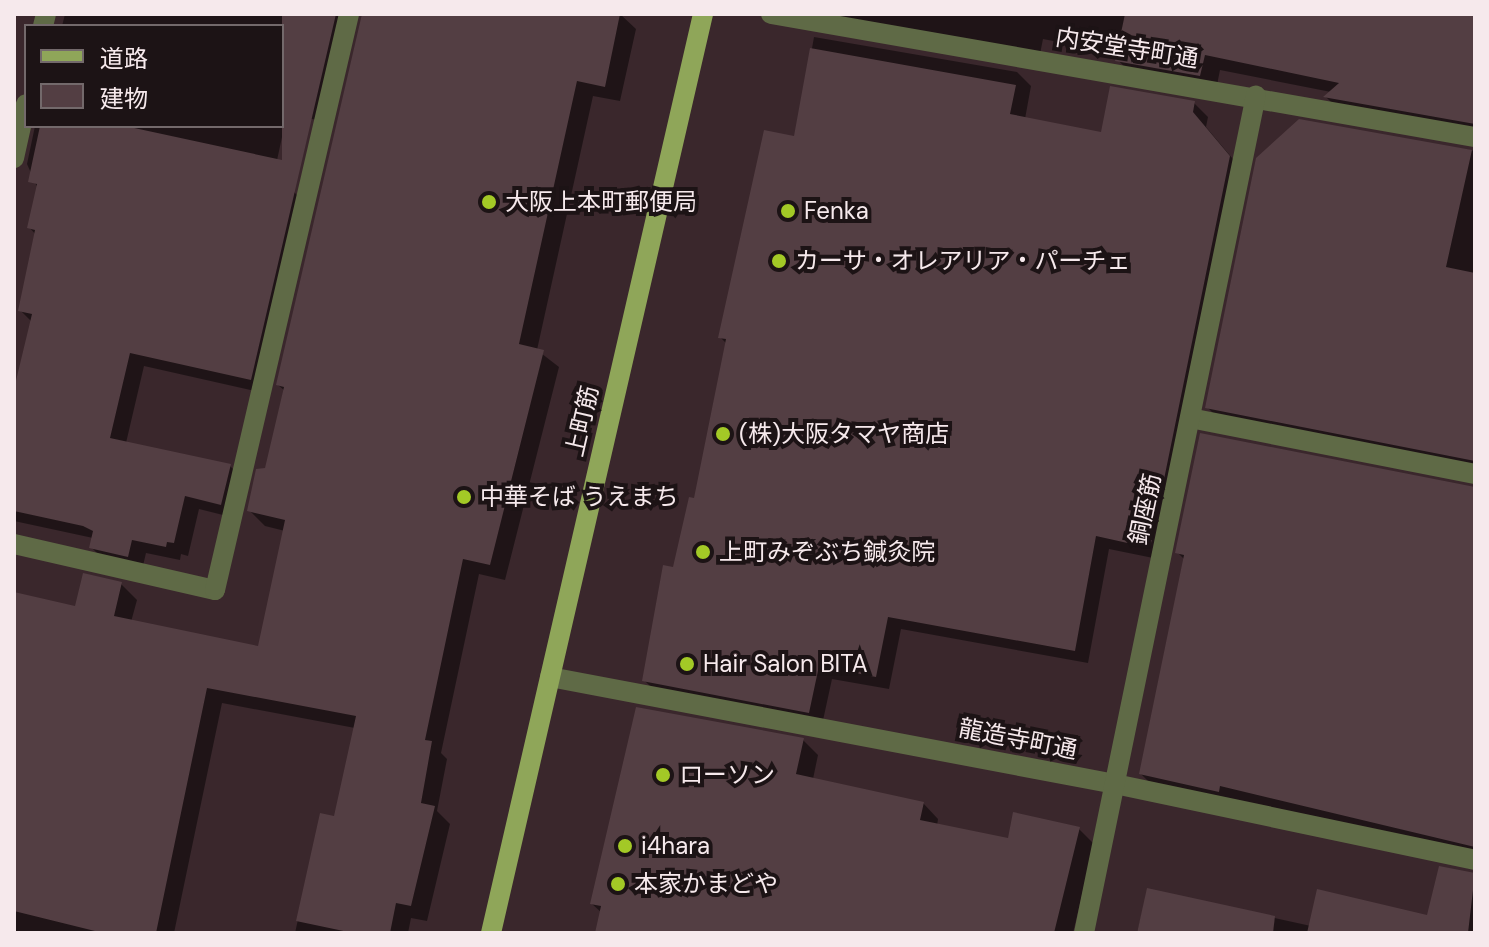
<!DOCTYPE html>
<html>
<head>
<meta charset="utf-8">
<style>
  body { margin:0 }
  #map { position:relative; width:1489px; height:947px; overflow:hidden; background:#3a272c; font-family:"DM Sans","Noto Sans JP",sans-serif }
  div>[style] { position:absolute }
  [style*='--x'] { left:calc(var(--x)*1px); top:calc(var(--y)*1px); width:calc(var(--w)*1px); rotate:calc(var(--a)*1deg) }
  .shadow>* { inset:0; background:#0007 }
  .building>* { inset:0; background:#533e43 }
  .service>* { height:20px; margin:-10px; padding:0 10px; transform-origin:10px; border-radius:10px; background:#5f6a46 }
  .minor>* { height:20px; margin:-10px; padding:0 10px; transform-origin:10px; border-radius:10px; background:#5f6a46 }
  .primary>* { height:20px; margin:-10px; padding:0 10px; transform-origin:10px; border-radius:10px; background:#8fa659 }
  .dots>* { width:22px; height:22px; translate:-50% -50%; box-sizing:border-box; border:4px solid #1c1315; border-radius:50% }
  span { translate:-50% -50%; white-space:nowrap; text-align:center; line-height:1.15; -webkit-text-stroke:8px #1c1315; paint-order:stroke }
  .street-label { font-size:24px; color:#f6e9ec }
  .poi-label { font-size:24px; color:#f6e9ec }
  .left { translate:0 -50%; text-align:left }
  .frame { position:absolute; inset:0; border:16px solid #f6e9ec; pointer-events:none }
  .legend { position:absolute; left:24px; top:24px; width:260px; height:104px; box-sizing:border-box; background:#1c1315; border:2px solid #73696b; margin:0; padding:10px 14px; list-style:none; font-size:24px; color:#f6e9ec }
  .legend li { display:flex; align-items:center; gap:16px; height:40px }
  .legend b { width:40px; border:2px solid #73696b }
</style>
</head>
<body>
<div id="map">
  <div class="shadow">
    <div style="clip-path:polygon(65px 14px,353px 14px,327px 122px,287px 114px,271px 188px,294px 192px,308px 206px,264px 393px,144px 366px,126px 443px,230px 466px,244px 480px,235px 518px,199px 509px,188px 556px,181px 554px,180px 560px,146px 553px,142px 570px,105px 561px,91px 547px,93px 538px,14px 521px,14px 399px,32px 322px,20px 310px,36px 235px,29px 227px,38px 189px,27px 164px,35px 126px,282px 126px,282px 26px,62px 26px)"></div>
    <div style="clip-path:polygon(363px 14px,620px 14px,636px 29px,620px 101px,593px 96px,537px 350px,559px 367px,505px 580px,479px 574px,441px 753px,447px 759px,437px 811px,450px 824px,427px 921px,411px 918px,408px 933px,295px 933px,321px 815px,336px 818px,355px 728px,222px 703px,174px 933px,14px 933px,14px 594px,77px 608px,121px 584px,137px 600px,131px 622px,260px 648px,285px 531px,265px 526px,249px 510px,267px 470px,285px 391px,278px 385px)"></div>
    <div style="clip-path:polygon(825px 14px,1475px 14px,1475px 136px,1341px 112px,1326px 97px,1331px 92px,1220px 70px,1216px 90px,1133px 76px,1118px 60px,1119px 54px,1043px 39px,1039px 59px)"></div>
    <div style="clip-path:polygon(814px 37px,1017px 72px,1031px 86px,1025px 119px,1102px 135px,1194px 103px,1208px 117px,1206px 127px,1243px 171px,1163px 560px,1109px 549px,1088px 663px,901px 629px,889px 689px,832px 679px,822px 725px,658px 694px,644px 680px,696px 501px,727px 344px,720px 337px,796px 138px)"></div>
    <div style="clip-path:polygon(1299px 122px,1475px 151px,1475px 472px,1223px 423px,1207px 407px)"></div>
    <div style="clip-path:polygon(1475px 488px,1475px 857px,1156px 789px,1141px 774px,1185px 560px,1177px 552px)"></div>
    <div style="clip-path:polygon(803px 740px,818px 755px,813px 779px,923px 803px,938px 819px,937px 826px,1009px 841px,1079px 829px,1094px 844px,1073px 933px,598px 933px,602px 913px,592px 904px)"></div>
    <div style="clip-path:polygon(1440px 868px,1475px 874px,1475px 933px,1137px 933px,1148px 890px,1311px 926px,1428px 917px)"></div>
  </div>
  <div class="building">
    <div style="clip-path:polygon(282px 14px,336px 14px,251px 380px,130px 353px,110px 438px,231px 464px,221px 505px,185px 496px,174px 543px,167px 542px,166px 547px,132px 540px,128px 557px,89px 548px,93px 531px,83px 526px,14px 511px,14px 389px,32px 314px,18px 311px,35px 230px,27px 228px,37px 184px,28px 182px,40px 126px,125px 126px,282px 160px)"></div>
    <div style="clip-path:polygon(362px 14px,620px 14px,605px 87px,577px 81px,519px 344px,544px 350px,490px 565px,463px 559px,425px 740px,432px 741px,421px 803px,435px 806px,411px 906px,396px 903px,390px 933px,353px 933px,296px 921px,320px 813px,334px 816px,356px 716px,207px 688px,156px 933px,103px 933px,14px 911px,14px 592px,75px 606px,83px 573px,122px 582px,114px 616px,258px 646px,285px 520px,247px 511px,256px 469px,265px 468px,284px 387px,276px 385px)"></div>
    <div style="clip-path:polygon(1125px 14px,1475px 14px,1475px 124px,1323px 97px,1339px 83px,1205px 55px,1200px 76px,1115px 61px)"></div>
    <div style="clip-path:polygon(810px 48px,1016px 85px,1010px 114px,1101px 132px,1110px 86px,1195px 101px,1193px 112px,1230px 156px,1150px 548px,1096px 536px,1075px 651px,888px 617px,876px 677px,819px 666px,809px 713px,642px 681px,663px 565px,673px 567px,689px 497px,694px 498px,726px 339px,718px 338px,764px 130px,794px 136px)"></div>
    <div style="clip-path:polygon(1299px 119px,1472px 150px,1446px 267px,1475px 273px,1475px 461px,1205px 408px,1256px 158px)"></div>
    <div style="clip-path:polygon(1200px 433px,1475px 487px,1475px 847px,1220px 786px,1219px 792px,1139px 774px,1184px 555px,1175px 553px)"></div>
    <div style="clip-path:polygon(636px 707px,804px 738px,796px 774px,924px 802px,920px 820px,1008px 838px,1013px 812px,1080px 827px,1054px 933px,595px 933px,601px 906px,590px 904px)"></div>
    <div style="clip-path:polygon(1439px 866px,1475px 873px,1468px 933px,1307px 933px,1317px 889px,1427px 915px)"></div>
    <div style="clip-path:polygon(1147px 888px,1275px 916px,1273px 933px,1137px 933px)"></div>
  </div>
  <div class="service">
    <div style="--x:1190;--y:418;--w:290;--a:11.1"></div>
  </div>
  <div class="minor">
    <div style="--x:771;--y:14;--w:715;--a:9.91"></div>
    <div style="--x:43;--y:26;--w:12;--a:-76"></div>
    <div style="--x:14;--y:158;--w:55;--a:-77.5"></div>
    <div style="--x:14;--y:544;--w:206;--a:12.9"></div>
    <div style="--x:215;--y:590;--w:591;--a:-76.9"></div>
    <div style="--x:550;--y:677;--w:575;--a:10.72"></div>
    <div style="--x:1115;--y:784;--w:368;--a:11.9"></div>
    <div style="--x:1084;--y:933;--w:855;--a:-78.4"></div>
  </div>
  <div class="primary">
    <div style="--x:491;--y:933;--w:943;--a:-77.01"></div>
  </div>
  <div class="dots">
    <div style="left:489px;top:202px;background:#a3c926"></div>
    <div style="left:788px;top:211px;background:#a3c926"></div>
    <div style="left:779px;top:261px;background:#a3c926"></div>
    <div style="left:723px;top:434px;background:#a3c926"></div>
    <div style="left:464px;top:497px;background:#a3c926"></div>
    <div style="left:703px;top:552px;background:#a3c926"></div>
    <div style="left:687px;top:664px;background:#a3c926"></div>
    <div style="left:663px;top:775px;background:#a3c926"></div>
    <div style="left:625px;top:846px;background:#a3c926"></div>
    <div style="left:618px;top:884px;background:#a3c926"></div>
  </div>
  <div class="street-label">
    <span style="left:1127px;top:48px;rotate:9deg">内安堂寺町通</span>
    <span style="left:582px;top:421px;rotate:-77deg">上町筋</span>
    <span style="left:1145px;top:509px;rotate:-78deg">銅座筋</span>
    <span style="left:1018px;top:739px;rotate:11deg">龍造寺町通</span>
  </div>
  <div class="poi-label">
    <span class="left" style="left:505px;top:202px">大阪上本町郵便局</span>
    <span class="left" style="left:804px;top:211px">Fenka</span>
    <span class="left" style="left:795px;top:261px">カーサ・オレアリア・パーチェ</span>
    <span class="left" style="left:739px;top:434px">(株)大阪タマヤ商店</span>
    <span class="left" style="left:480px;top:497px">中華そば うえまち</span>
    <span class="left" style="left:719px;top:552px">上町みぞぶち鍼灸院</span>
    <span class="left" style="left:703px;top:664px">Hair Salon BITA</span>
    <span class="left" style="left:679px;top:775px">ローソン</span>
    <span class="left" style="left:641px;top:846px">i4hara</span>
    <span class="left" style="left:634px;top:884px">本家かまどや</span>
  </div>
  <div class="frame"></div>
  <ul class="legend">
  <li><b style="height:10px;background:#8fa659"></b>道路</li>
  <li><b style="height:22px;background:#533e43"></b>建物</li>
  </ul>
</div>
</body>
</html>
